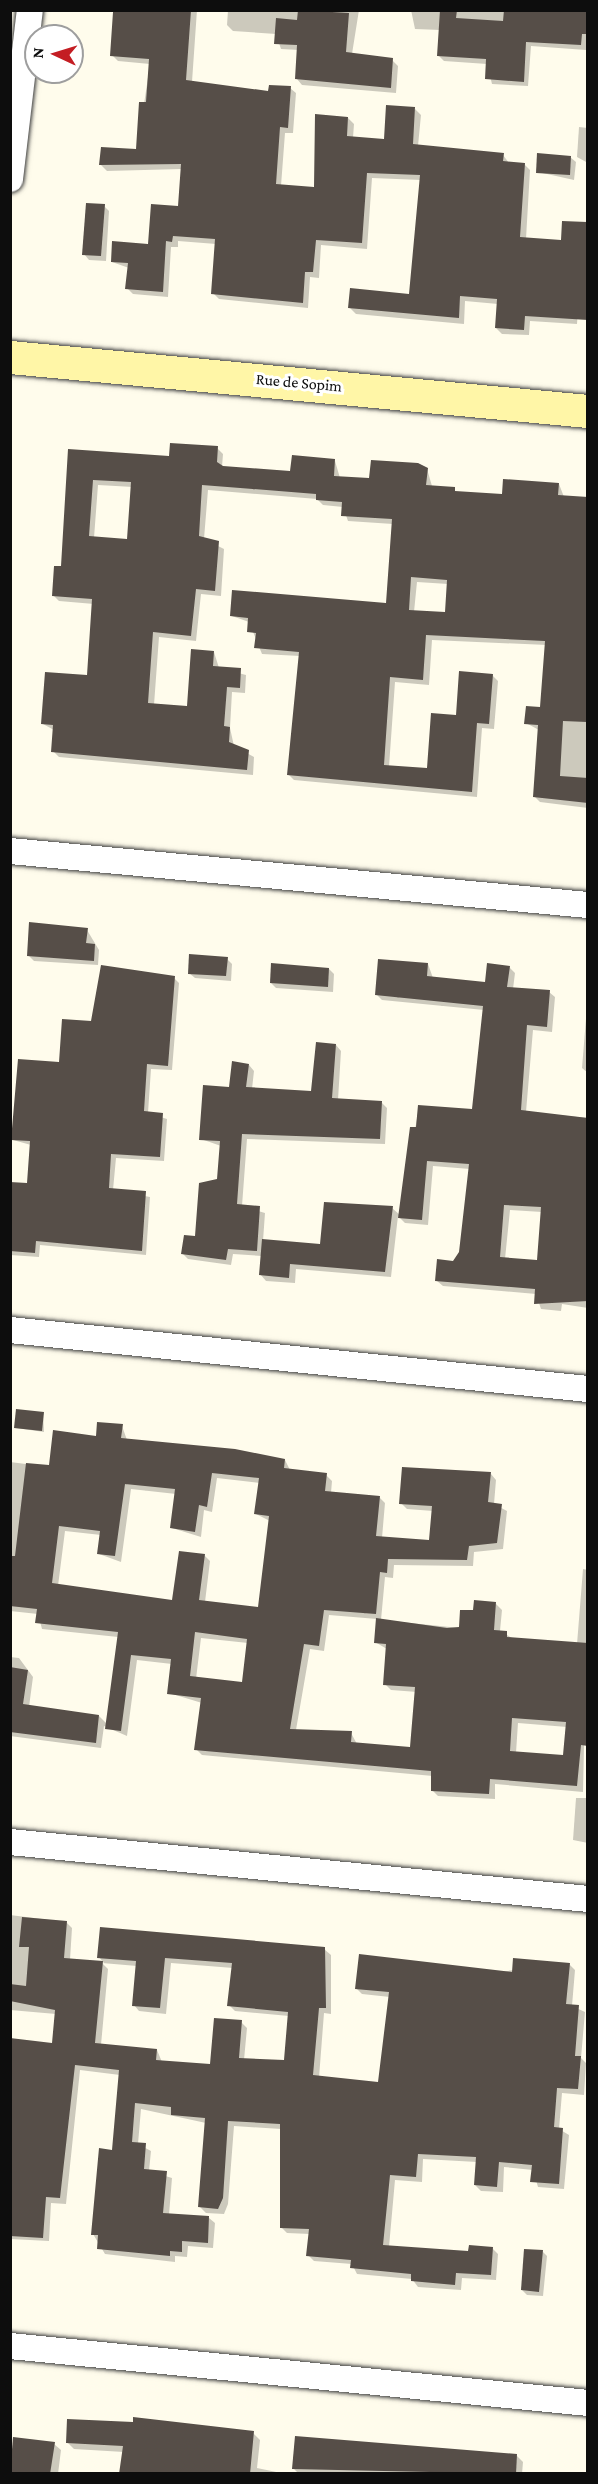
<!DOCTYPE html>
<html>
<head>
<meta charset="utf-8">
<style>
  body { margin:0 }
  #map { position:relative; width:598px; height:2484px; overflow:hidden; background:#fffcec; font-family:"Crimson Pro",serif }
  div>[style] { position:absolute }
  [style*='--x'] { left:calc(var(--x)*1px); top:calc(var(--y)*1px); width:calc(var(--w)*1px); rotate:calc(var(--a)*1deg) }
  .shadow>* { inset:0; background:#0003 }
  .building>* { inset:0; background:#564e48 }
  .roads { filter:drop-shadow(0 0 2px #404040) drop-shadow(0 0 2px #404040) }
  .street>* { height:26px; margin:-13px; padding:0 13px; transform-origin:13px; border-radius:13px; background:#fff }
  .secondary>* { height:33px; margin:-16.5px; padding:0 16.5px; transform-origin:16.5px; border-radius:16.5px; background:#fff6a7 }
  span { translate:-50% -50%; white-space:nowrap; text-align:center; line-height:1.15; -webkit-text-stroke:6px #fff; paint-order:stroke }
  .street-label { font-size:16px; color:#0d0d0d }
  .frame { position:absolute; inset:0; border:12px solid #0d0d0d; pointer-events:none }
  .north { position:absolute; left:24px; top:24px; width:60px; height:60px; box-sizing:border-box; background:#fff; border:2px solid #9e9e9e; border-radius:50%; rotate:274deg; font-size:16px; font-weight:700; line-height:24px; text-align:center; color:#0d0d0d }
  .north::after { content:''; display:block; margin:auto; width:21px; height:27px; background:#c41d23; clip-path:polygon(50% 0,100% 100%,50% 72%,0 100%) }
</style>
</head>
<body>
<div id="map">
  <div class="shadow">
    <div style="clip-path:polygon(117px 10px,197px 10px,192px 82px,270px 93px,290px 88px,296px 93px,293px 133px,285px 133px,281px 186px,315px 189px,348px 118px,354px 124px,353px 138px,385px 141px,415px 109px,421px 115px,418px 146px,503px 155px,509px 163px,524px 164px,530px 170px,526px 239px,562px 242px,588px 225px,588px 281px,580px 281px,577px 324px,530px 321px,529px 335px,502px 334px,496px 328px,498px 304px,465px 301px,464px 324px,356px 314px,350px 308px,410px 296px,421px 180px,372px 178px,367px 249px,321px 245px,319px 278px,310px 277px,308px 308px,219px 299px,213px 293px,216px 244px,178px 241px,178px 247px,171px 247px,168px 297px,133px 294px,127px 288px,129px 268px,112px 262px,149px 245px,179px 208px,182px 169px,107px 171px,101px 165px,137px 151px,150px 64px,118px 61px,112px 55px)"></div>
    <div style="clip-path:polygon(228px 10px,359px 10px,352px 54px,392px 60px,398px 66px,396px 93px,302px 85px,297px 79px,299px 50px,281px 49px,276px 34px,233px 31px,227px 25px)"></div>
    <div style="clip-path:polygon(411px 10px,588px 10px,586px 50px,531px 46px,528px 86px,492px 84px,487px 64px,444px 61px,438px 55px,440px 30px,415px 29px)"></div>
    <div style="clip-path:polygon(579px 127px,588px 128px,588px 163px,577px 157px)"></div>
    <div style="clip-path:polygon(570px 157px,576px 162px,574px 180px,538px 172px)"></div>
    <div style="clip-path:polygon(104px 206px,109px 211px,106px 261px,89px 260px,84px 254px)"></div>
    <div style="clip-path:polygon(evenodd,217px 448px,223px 454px,222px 467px,292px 472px,335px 461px,340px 478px,371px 480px,427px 469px,432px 486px,459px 493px,504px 496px,559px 484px,564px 497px,588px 499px,588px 808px,540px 802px,535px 797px,539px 730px,526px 723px,542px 709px,547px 645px,432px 640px,429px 685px,395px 682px,389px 767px,429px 770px,457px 717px,492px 675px,498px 681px,494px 729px,482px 728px,477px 797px,294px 780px,288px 774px,300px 656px,262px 654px,249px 622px,232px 616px,387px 605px,393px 524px,348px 521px,343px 507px,323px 505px,317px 499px,208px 490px,204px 539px,224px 549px,221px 596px,201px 594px,196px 641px,159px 637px,154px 705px,189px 707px,214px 652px,219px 668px,246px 675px,245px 693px,232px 692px,230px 728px,234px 746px,254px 757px,253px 775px,59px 757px,53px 751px,54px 730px,43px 724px,88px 676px,94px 604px,59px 601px,53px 595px,63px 568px,70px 451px,171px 458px,217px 448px,98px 485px,133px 487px,129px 540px,94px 538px,98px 485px,217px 448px,417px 582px,448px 584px,446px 614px,414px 612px,417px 582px)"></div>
    <div style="clip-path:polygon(87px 930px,99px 950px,98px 965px,34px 961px,29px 956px)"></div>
    <div style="clip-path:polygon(227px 959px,232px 964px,231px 981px,195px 978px,189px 973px)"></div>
    <div style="clip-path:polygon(evenodd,428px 964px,433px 978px,487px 983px,509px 967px,515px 973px,513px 989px,549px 992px,555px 997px,552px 1032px,533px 1030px,526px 1112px,588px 1118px,588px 1308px,562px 1304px,561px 1311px,541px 1309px,536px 1294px,443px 1286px,437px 1281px,460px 1253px,470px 1169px,433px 1166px,428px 1225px,405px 1223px,398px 1216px,391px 1277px,296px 1269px,295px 1283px,266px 1281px,260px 1274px,262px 1256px,233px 1254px,231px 1265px,188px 1259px,183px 1254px,196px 1238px,219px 1180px,221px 1146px,201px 1139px,230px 1088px,249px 1065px,254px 1071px,252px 1089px,313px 1093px,336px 1045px,341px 1051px,338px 1100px,382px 1103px,387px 1108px,385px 1144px,247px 1139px,242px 1206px,265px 1213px,263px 1241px,322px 1245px,392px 1208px,400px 1215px,419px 1107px,473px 1110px,484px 1010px,382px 1000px,377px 995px,428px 964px,510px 1210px,542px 1212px,538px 1262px,505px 1259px,510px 1210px)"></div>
    <div style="clip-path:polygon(329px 969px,334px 974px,333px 992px,276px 988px,271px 983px)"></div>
    <div style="clip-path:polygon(174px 978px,179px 983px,172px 1070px,151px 1069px,148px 1113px,167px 1119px,164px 1161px,116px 1158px,113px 1190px,150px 1197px,146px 1255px,40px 1245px,39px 1257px,10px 1255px,10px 1183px,28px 1185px,31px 1145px,13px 1140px,92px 1022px)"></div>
    <div style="clip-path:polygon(588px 994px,588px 1073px,582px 1068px)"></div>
    <div style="clip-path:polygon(43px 1413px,44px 1432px,16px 1428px)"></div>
    <div style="clip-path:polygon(evenodd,122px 1426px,127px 1440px,285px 1460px,290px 1470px,326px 1475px,332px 1481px,331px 1493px,379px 1497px,385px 1503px,382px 1538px,430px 1541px,433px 1511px,407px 1509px,401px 1503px,491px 1474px,496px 1480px,494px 1504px,507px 1511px,503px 1549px,474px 1552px,473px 1566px,394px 1565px,393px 1578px,385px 1577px,381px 1620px,460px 1628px,474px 1612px,496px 1604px,502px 1610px,500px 1631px,512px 1638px,577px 1644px,583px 1569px,588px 1570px,583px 1792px,495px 1784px,495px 1799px,438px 1796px,432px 1790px,433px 1776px,202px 1755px,196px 1749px,202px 1703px,169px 1693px,172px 1664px,137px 1660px,127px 1736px,104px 1726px,101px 1748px,10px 1736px,10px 1657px,19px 1658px,33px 1677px,29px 1707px,99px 1716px,107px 1724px,118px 1637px,42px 1629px,38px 1614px,10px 1611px,10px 1462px,50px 1467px,122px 1426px,217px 1478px,260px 1483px,256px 1514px,270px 1521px,259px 1609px,205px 1602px,210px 1561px,204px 1555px,173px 1602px,58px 1586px,65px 1531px,101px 1535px,99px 1554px,121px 1562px,131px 1489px,176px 1494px,172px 1528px,201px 1537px,204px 1510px,212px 1512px,217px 1478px,122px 1426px,329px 1615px,377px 1619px,375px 1642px,387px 1649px,385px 1684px,391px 1690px,417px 1692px,412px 1748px,357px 1744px,351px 1733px,296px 1730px,310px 1649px,324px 1651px,329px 1615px,122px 1426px,201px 1638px,248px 1643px,243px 1684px,196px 1679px,201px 1638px,122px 1426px,518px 1723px,567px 1727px,564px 1757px,516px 1753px,518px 1723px)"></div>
    <div style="clip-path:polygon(576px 1798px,588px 1798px,588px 1843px,573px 1840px)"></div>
    <div style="clip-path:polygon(evenodd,10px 1915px,66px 1922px,72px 1928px,70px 1960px,104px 1963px,99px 1957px,324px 1949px,331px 1955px,331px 2014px,324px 2013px,319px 2078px,379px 2084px,390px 1997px,362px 1994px,356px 1988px,569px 1964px,575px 1970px,572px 2006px,585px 2012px,581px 2058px,586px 2063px,584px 2095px,562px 2093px,559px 2129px,569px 2135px,564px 2189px,538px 2187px,533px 2170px,504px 2167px,503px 2192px,481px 2191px,475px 2185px,477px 2162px,423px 2159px,422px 2182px,395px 2180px,389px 2247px,470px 2253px,492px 2248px,498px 2254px,496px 2280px,462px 2278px,461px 2290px,418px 2287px,412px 2279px,357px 2274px,352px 2264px,314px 2261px,308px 2255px,310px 2234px,287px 2233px,281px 2227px,281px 2129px,234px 2126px,228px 2204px,224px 2214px,206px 2213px,200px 2207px,206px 2123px,141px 2109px,138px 2144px,151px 2151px,149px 2171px,172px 2178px,169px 2215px,209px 2218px,215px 2223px,213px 2248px,188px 2246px,187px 2257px,175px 2256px,175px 2262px,105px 2254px,93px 2234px,113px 2151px,120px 2075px,80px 2070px,66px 2204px,51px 2203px,49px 2241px,10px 2239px,10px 2039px,53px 2044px,56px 2014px,10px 2010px,10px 1915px,102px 1963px,137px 1966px,134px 2005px,139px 2011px,166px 2014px,171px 1963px,233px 1968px,229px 2005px,235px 2011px,289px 2016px,285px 2062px,244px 2060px,247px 2028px,241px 2022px,211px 2066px,162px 2062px,157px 2050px,101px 2045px,108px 1969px,102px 1963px)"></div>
    <div style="clip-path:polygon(542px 2251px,547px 2256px,543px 2296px,527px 2295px,522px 2290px)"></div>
    <div style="clip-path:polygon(253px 2433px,260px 2440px,257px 2468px,286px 2474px,121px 2474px,124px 2452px,74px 2449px,67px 2442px)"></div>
    <div style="clip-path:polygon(54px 2444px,61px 2450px,58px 2474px,10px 2474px,10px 2450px)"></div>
    <div style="clip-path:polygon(517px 2456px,523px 2462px,522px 2474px,299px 2474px,293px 2468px)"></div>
  </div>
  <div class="building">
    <div style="clip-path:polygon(191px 10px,186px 80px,268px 91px,269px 85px,291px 86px,288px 128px,280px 127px,276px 184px,314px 187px,315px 114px,348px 117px,347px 136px,384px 139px,386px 105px,415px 107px,413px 144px,504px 153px,503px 161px,525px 163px,520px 237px,561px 240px,562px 221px,587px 222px,588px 320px,525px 316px,524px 330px,495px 328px,497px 299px,460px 296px,459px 318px,348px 308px,350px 288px,409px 294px,420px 175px,367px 173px,362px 243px,316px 240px,313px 272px,305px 272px,303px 303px,211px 294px,215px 239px,173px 236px,172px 242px,166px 241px,163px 292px,125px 289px,128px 263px,111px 262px,112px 241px,148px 244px,151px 204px,178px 206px,181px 164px,99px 165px,101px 147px,136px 149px,139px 102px,146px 102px,149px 59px,110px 56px,113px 12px)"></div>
    <div style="clip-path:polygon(298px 10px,349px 13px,346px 52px,393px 58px,391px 88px,295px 79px,297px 45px,274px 44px,276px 18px,297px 20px)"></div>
    <div style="clip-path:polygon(440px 10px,457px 10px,456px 18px,503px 21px,504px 10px,588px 10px,588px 34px,582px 34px,581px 45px,526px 42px,524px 82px,485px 79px,486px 59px,437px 56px)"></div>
    <div style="clip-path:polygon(537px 153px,571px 156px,570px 175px,536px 173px)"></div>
    <div style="clip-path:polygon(86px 203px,105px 204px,101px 256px,82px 255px)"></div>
    <div style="clip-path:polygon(evenodd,170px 443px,218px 446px,217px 462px,223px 466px,290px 471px,292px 455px,335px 459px,334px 476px,369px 478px,371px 460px,418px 463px,428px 468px,426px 485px,455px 487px,455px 491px,502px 494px,503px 479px,559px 483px,558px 495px,588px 497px,587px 722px,563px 721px,560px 776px,588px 778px,588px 803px,533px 797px,538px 725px,524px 724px,526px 706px,540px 707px,545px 641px,426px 635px,423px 680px,390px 677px,384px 765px,427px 768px,431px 713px,456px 715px,459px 671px,493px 674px,489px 724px,477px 723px,472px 792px,287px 775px,299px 652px,254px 648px,256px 633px,247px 632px,248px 618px,230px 616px,232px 590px,386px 603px,392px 519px,341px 516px,342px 502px,316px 500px,316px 494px,202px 485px,199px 536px,219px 541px,215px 591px,196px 589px,191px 636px,153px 632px,148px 703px,187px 706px,191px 649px,214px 651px,213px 666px,241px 668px,240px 688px,227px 687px,224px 726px,230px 727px,229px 742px,249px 750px,247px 770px,51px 752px,53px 725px,41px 724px,45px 672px,87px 675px,92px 599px,52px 596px,54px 566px,61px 566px,68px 449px,169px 456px,170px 443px,93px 480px,131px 482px,127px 539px,89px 536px,93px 480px,170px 443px,411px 577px,447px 580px,445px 612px,409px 610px,411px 577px)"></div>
    <div style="clip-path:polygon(29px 922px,88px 928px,86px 943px,95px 944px,94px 961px,27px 956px)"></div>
    <div style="clip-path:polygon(189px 954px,228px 957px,226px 976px,188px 974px)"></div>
    <div style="clip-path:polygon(evenodd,378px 959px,428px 963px,427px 976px,485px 982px,487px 963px,510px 966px,507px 987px,550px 990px,547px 1027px,527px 1025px,521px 1110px,588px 1118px,588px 1301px,534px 1304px,535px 1289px,435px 1281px,437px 1259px,453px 1261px,459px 1252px,469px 1164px,427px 1161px,422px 1220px,398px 1218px,410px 1127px,416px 1127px,418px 1105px,472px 1109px,483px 1006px,375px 995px,378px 959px,504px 1205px,541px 1207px,537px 1260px,500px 1257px,504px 1205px)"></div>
    <div style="clip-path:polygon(271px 963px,329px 968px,328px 987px,270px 983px)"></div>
    <div style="clip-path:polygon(101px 965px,175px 976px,168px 1066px,147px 1064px,144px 1111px,163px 1113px,160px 1157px,111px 1154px,109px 1188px,146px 1191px,142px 1251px,36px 1241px,35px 1253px,10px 1251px,10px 1182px,27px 1183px,30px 1141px,11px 1140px,18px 1059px,59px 1062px,62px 1019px,91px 1021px)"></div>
    <div style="clip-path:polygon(316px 1042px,336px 1044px,332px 1098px,382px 1101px,380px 1139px,242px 1134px,237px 1204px,260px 1206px,257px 1251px,228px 1249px,226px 1260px,181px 1254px,184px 1235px,195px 1236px,199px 1183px,217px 1179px,220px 1141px,199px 1140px,203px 1085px,229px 1087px,232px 1061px,249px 1064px,246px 1087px,311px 1091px)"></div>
    <div style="clip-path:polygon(324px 1202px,393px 1206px,385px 1272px,290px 1264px,289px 1278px,259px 1275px,262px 1239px,320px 1244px)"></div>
    <div style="clip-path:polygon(16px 1409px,44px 1412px,42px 1431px,14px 1428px)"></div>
    <div style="clip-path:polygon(evenodd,97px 1422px,123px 1424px,121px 1438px,235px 1449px,285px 1459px,284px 1468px,327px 1473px,325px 1491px,380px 1496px,376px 1536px,429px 1540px,432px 1506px,399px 1504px,402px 1467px,491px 1472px,488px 1502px,502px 1504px,497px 1543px,469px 1546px,467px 1560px,388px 1559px,387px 1573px,380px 1572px,376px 1614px,324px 1610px,319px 1646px,304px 1644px,290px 1729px,352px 1731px,351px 1742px,410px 1747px,415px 1687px,383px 1685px,386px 1644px,374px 1643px,376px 1618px,447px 1628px,459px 1627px,460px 1610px,473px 1610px,474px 1600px,496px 1602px,494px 1630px,507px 1631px,507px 1637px,588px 1643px,588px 1746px,581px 1745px,577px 1786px,490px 1779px,489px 1794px,431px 1791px,431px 1771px,194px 1750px,201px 1698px,167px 1694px,171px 1659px,131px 1655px,121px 1731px,105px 1729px,118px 1632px,35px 1623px,37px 1609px,10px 1606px,10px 1556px,15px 1556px,26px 1463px,49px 1465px,53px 1430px,96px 1436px,97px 1422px,212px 1473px,259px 1478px,254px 1514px,269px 1516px,258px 1607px,199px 1600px,205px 1554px,179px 1551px,172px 1600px,52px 1583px,59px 1526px,100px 1531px,97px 1554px,115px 1556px,125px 1484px,175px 1489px,170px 1528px,195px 1532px,199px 1505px,207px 1507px,212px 1473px,97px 1422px,195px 1632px,247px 1639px,242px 1682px,190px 1676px,195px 1632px,97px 1422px,512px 1718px,566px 1722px,563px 1755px,510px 1751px,512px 1718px)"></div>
    <div style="clip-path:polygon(10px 1667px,28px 1670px,23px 1704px,99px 1715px,96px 1743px,10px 1732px)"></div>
    <div style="clip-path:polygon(22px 1917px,67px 1921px,64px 1958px,103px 1961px,95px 2043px,157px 2049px,156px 2060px,210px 2064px,214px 2018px,242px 2020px,239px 2058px,284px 2060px,288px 2012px,227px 2006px,232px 1963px,165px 1958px,160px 2008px,132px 2006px,136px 1961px,97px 1958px,100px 1927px,325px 1947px,326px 2008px,319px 2008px,313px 2075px,378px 2082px,389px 1992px,355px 1989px,359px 1954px,512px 1972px,513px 1958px,570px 1963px,566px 2004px,579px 2005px,575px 2056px,581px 2056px,578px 2089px,557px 2088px,554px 2127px,563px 2128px,559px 2184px,530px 2182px,532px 2165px,499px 2162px,497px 2187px,474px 2185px,476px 2157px,418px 2154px,416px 2177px,390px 2175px,383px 2245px,468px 2251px,469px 2245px,493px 2247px,491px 2275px,456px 2273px,455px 2285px,411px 2281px,411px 2274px,350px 2268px,351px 2260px,306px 2256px,309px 2229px,280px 2228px,280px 2124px,228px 2121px,223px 2198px,218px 2209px,198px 2207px,205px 2118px,171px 2115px,171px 2107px,135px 2103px,132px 2142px,146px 2143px,144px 2169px,167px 2171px,163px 2213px,209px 2216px,208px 2243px,182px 2241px,182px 2252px,170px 2251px,170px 2256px,97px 2249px,98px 2235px,91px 2235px,99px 2148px,112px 2150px,119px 2070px,75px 2065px,60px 2198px,46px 2197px,43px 2238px,10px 2236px,10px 2038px,52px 2043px,55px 2010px,10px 2001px,10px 1984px,26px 1986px,29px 1947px,19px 1947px)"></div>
    <div style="clip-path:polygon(524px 2249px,543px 2250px,539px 2292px,521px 2290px)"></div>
    <div style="clip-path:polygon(133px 2417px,254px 2431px,250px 2474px,119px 2474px,123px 2446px,66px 2443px,67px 2419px,133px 2422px)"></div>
    <div style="clip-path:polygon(295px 2436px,517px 2454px,516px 2474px,292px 2469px)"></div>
    <div style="clip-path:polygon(13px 2437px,55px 2442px,50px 2474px,10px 2474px)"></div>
  </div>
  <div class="roads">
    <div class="street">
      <div style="--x:10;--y:179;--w:170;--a:-83.3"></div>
      <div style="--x:10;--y:851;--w:581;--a:5.34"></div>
      <div style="--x:10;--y:1330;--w:581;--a:5.83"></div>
      <div style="--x:10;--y:1842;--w:581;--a:5.63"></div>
      <div style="--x:10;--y:2346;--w:581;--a:5.63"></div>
    </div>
    <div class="secondary">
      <div style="--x:10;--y:357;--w:581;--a:5.34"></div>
    </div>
  </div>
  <div class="street-label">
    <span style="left:299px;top:383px;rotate:5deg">Rue de Sopim</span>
  </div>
  <div class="frame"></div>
  <div class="north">N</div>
</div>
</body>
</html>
